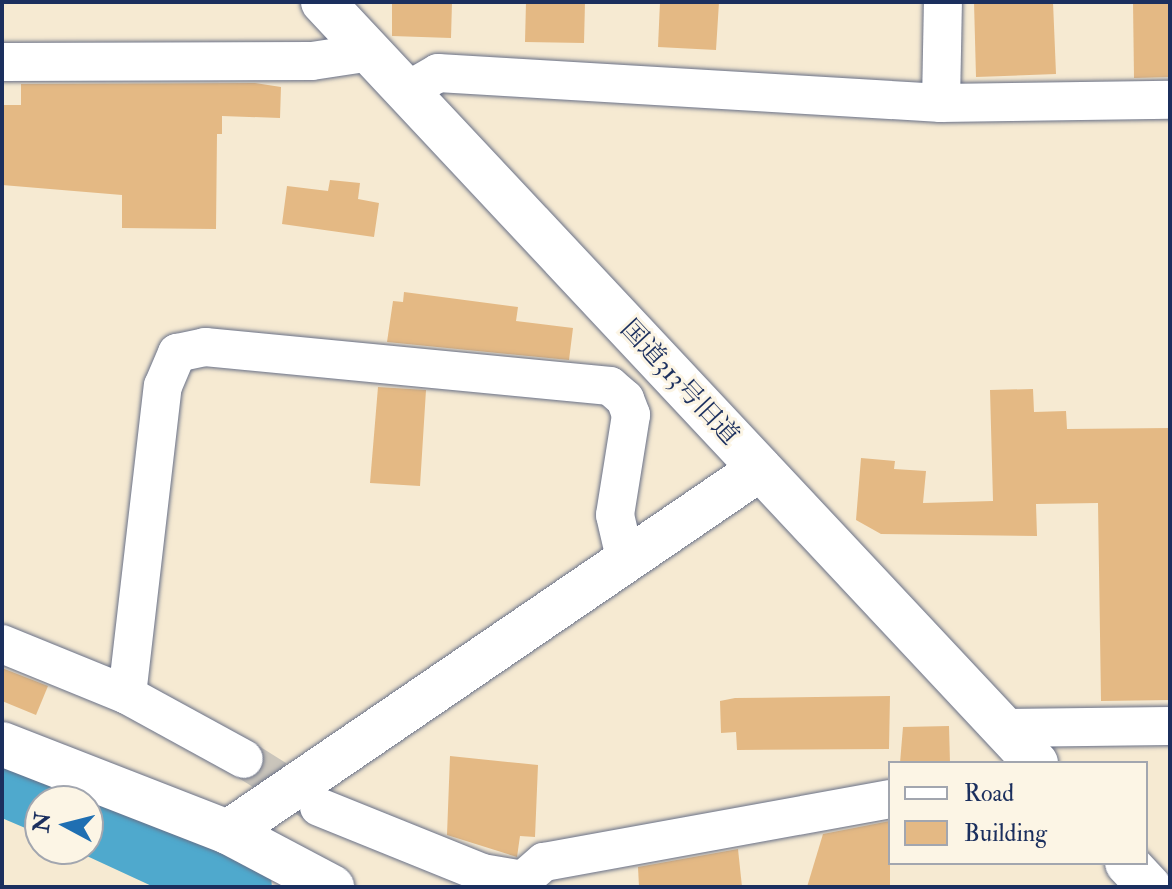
<!DOCTYPE html>
<html>
<head>
<meta charset="utf-8">
<style>
  body { margin:0 }
  #map { position:relative; width:1172px; height:889px; overflow:hidden; background:#f6ead2; font-family:"IM FELL Double Pica","Noto Serif JP",serif }
  div>[style] { position:absolute }
  [style*='--x'] { left:calc(var(--x)*1px); top:calc(var(--y)*1px); width:calc(var(--w)*1px); rotate:calc(var(--a)*1deg) }
  .river>* { height:70px; margin:-35px; padding:0 35px; transform-origin:35px; border-radius:35px; background:#4fa9cd }
  .building>* { inset:0; background:#e4b984 }
  .minor-tunnel>* { height:38px; margin-top:-19px; transform-origin:0; background:repeating-linear-gradient(90deg,#cac5bb 0 38px,transparent 0 57px) }
  .roads { filter:drop-shadow(0 0 2px #687087) drop-shadow(0 0 2px #687087) }
  .minor>* { height:38px; margin:-19px; padding:0 19px; transform-origin:19px; border-radius:19px; background:#fff }
  .tertiary>* { height:44px; margin:-22px; padding:0 22px; transform-origin:22px; border-radius:22px; background:#fff }
  span { translate:-50% -50%; white-space:nowrap; text-align:center; line-height:1.15; -webkit-text-stroke:6px #fcf5e5; paint-order:stroke }
  .street-label { font-size:26px; color:#1b2f5e }
  .frame { position:absolute; inset:0; border:4px solid #1b2f5e; pointer-events:none }
  .legend { position:absolute; left:888px; top:761px; width:260px; height:104px; box-sizing:border-box; background:#fcf5e5; border:2px solid #a2a6af; margin:0; padding:10px 14px; list-style:none; font-size:24px; color:#1b2f5e }
  .legend li { display:flex; align-items:center; gap:16px; height:40px }
  .legend b { width:40px; border:2px solid #a2a6af }
  .north { position:absolute; left:24px; top:785px; width:80px; height:80px; box-sizing:border-box; background:#fcf5e5; border:2px solid #a2a6af; border-radius:50%; rotate:277deg; font-size:22px; font-weight:700; line-height:32px; text-align:center; color:#1b2f5e }
  .north::after { content:''; display:block; margin:auto; width:28px; height:36px; background:#1f6fb2; clip-path:polygon(50% 0,100% 100%,50% 72%,0 100%) }
</style>
</head>
<body>
<div id="map">
  <div class="river">
    <div style="--x:2;--y:780;--w:53;--a:23.2"></div>
    <div style="--x:88;--y:818;--w:164;--a:24.8"></div>
  </div>
  <div class="building">
    <div style="clip-path:polygon(392px 2px,452px 2px,451px 38px,392px 36px)"></div>
    <div style="clip-path:polygon(526px 2px,585px 2px,584px 43px,525px 42px)"></div>
    <div style="clip-path:polygon(660px 2px,719px 2px,716px 50px,658px 47px)"></div>
    <div style="clip-path:polygon(974px 2px,1053px 2px,1056px 74px,976px 77px)"></div>
    <div style="clip-path:polygon(1133px 2px,1170px 2px,1170px 77px,1134px 78px)"></div>
    <div style="clip-path:polygon(255px 83px,281px 87px,280px 118px,222px 116px,222px 134px,217px 134px,216px 229px,122px 228px,122px 195px,2px 185px,2px 105px,21px 105px,21px 84px)"></div>
    <div style="clip-path:polygon(330px 180px,360px 183px,358px 199px,379px 203px,374px 237px,282px 224px,287px 186px,328px 191px)"></div>
    <div style="clip-path:polygon(404px 292px,518px 307px,516px 321px,573px 328px,569px 360px,387px 342px,393px 301px,403px 302px)"></div>
    <div style="clip-path:polygon(378px 387px,426px 390px,420px 486px,370px 483px)"></div>
    <div style="clip-path:polygon(1033px 389px,1034px 412px,1066px 411px,1067px 429px,1170px 428px,1170px 700px,1101px 701px,1098px 503px,1036px 504px,1037px 536px,881px 534px,856px 520px,861px 458px,895px 461px,894px 469px,926px 471px,923px 503px,993px 501px,990px 390px)"></div>
    <div style="clip-path:polygon(2px 668px,48px 686px,36px 715px,2px 701px)"></div>
    <div style="clip-path:polygon(890px 696px,889px 749px,737px 750px,736px 732px,721px 733px,720px 701px,735px 698px)"></div>
    <div style="clip-path:polygon(949px 726px,950px 763px,900px 763px,903px 727px)"></div>
    <div style="clip-path:polygon(450px 756px,538px 765px,535px 837px,520px 836px,517px 857px,447px 835px)"></div>
    <div style="clip-path:polygon(890px 821px,890px 887px,807px 887px,823px 834px)"></div>
    <div style="clip-path:polygon(738px 849px,742px 887px,639px 887px,638px 867px)"></div>
  </div>
  <div class="minor-tunnel">
    <div style="--x:244;--y:759;--w:83;--a:32.2"></div>
  </div>
  <div class="roads">
    <div class="minor">
      <div style="--x:2;--y:62;--w:310;--a:-0.2"></div>
      <div style="--x:312;--y:61;--w:60;--a:-8.7"></div>
      <div style="--x:407;--y:91;--w:36;--a:-30"></div>
      <div style="--x:438;--y:73;--w:504;--a:3.41"></div>
      <div style="--x:941;--y:103;--w:229;--a:-0.8"></div>
      <div style="--x:941;--y:103;--w:101;--a:-88.9"></div>
      <div style="--x:2;--y:644;--w:135;--a:22.2"></div>
      <div style="--x:127;--y:695;--w:133;--a:28.7"></div>
      <div style="--x:127;--y:695;--w:311;--a:-83.4"></div>
      <div style="--x:163;--y:386;--w:36;--a:-67"></div>
      <div style="--x:177;--y:353;--w:29;--a:-12"></div>
      <div style="--x:205;--y:347;--w:407;--a:5.5"></div>
      <div style="--x:610;--y:386;--w:20;--a:41"></div>
      <div style="--x:625;--y:399;--w:17;--a:69"></div>
      <div style="--x:631;--y:415;--w:101;--a:99.1"></div>
      <div style="--x:615;--y:515;--w:44;--a:76.9"></div>
      <div style="--x:1004;--y:728;--w:166;--a:-0.7"></div>
      <div style="--x:319;--y:807;--w:176;--a:22"></div>
      <div style="--x:482;--y:873;--w:42;--a:9.7"></div>
      <div style="--x:523;--y:880;--w:28;--a:-41"></div>
      <div style="--x:544;--y:862;--w:352;--a:-10.3"></div>
    </div>
    <div class="tertiary">
      <div style="--x:323;--y:2;--w:1043;--a:46.87"></div>
      <div style="--x:2;--y:744;--w:243;--a:21.3"></div>
      <div style="--x:228;--y:832;--w:118;--a:27.9"></div>
      <div style="--x:228;--y:832;--w:644;--a:-34.31"></div>
      <div style="--x:1127;--y:863;--w:33;--a:47"></div>
    </div>
  </div>
  <div class="street-label">
    <span style="left:679px;top:383px;rotate:47deg">国道313号旧道</span>
  </div>
  <div class="frame"></div>
  <ul class="legend">
  <li><b style="height:10px;background:#fff"></b>Road</li>
  <li><b style="height:22px;background:#e4b984"></b>Building</li>
  </ul>
  <div class="north">N</div>
</div>
</body>
</html>
